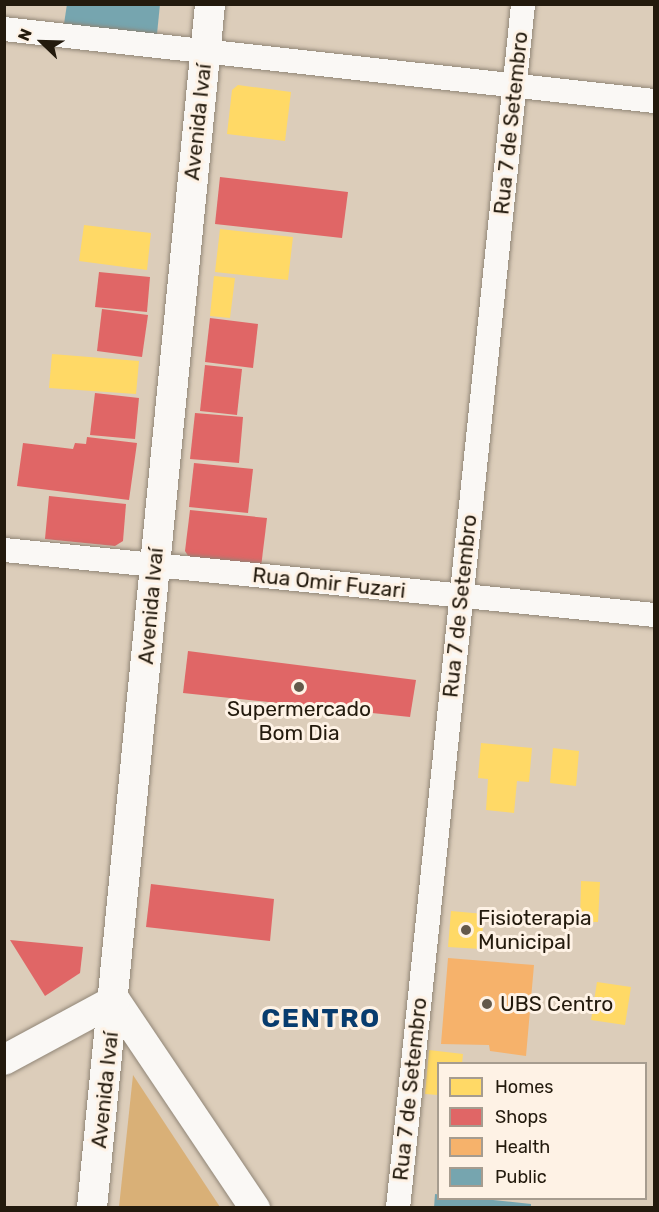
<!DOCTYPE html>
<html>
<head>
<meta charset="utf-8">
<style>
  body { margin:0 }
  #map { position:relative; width:659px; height:1212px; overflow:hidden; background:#dccdba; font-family:Rubik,sans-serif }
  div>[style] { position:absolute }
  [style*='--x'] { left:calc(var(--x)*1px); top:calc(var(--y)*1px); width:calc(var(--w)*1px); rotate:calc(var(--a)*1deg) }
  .green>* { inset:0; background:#d9b077 }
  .homes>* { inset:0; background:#ffd966 }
  .shops>* { inset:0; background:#e06666 }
  .health>* { inset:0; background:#f6b26b }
  .public>* { inset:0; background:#76a5af }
  .roads { filter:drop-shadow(0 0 2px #908576) drop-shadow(0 0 2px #908576) }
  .minor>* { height:24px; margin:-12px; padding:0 12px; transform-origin:12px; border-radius:12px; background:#faf8f5 }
  .tertiary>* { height:30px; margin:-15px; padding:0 15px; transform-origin:15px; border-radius:15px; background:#faf8f5 }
  .dots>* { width:16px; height:16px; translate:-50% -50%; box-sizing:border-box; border:3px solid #fef2e5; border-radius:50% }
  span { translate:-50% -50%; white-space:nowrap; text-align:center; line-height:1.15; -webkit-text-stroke:6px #fef2e5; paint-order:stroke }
  .street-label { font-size:21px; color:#231a0d }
  .poi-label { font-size:21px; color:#231a0d }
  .left { translate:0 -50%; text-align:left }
  .district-label { font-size:27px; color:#083c6e; font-weight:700; letter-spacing:1.5px }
  .frame { position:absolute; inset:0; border:6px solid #231a0d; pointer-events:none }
  .legend { position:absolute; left:437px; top:1062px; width:210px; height:138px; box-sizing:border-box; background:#fef2e5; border:2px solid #a69c8f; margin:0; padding:8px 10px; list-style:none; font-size:18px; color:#231a0d }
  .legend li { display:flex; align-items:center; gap:12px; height:30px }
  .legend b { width:30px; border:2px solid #a69c8f }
  .north { position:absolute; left:12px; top:12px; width:60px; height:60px; -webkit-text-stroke:4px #fef2e5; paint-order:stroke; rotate:293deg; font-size:16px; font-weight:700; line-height:24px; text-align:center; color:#231a0d }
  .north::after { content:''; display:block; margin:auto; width:21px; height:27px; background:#231a0d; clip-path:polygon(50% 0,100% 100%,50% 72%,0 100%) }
</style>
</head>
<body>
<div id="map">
  <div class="green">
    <div style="clip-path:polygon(133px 1075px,220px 1207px,119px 1207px)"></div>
  </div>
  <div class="homes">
    <div style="clip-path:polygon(238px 85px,291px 92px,285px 141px,227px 134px,232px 90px)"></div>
    <div style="clip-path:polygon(84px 225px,151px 233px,147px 270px,79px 261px)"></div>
    <div style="clip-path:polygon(220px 229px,293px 237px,288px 280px,215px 272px)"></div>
    <div style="clip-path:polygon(214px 276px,235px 278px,230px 318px,210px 316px)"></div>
    <div style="clip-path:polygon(52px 354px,139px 361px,136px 394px,49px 388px)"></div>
    <div style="clip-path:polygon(481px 743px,532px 748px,529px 782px,517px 781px,514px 813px,486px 810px,488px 779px,478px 778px)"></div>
    <div style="clip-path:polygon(553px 748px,579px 751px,576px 786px,550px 783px)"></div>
    <div style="clip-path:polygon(581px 881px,600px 882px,598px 922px,580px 922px)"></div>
    <div style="clip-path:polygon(451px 911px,484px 914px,481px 949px,448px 947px)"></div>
    <div style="clip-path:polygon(597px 982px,631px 987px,625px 1025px,591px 1020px)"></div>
    <div style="clip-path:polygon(429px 1050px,463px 1054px,462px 1064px,438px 1064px,438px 1095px,425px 1094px)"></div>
  </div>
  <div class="shops">
    <div style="clip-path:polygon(220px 177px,348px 192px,342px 238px,215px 224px)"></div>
    <div style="clip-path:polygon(99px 272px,150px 277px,147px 312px,95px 307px)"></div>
    <div style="clip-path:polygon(102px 309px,148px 315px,142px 357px,97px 351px)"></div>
    <div style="clip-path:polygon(210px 318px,258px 324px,253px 368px,205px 362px)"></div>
    <div style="clip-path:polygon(205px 365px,242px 369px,237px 415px,200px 411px)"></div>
    <div style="clip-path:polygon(95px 393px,139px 398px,135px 439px,90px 435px)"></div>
    <div style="clip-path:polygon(195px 413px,243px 417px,239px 463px,190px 459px)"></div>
    <div style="clip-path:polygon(87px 437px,137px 443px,129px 500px,17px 486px,23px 443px,73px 449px,75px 443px,86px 444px)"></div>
    <div style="clip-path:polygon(194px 463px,253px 469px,248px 513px,189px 507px)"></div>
    <div style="clip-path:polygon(49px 496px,126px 504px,123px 541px,115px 546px,45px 539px)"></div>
    <div style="clip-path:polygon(190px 510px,267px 518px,261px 567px,190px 559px,185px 551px)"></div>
    <div style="clip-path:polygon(188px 651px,416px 680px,410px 717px,183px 693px)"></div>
    <div style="clip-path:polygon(151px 884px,274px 899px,270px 941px,146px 927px)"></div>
    <div style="clip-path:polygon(10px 940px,83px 947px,80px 973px,45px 996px)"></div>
  </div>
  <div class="health">
    <div style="clip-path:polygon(448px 958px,534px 965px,526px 1056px,490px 1051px,489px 1045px,441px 1044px)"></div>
  </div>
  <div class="public">
    <div style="clip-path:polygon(67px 4px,160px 4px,157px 34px,64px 24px)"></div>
    <div style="clip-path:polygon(435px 1194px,531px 1204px,531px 1208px,434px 1208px)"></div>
  </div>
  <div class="roads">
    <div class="minor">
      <div style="--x:4;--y:29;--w:654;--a:6.32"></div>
      <div style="--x:4;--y:550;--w:653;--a:5.71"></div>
      <div style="--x:398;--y:1208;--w:1210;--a:-84.07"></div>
    </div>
    <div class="tertiary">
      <div style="--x:115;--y:1000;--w:251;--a:56.1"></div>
      <div style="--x:4;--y:1060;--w:126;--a:-28.4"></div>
      <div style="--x:92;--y:1208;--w:1210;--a:-84.4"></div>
    </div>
  </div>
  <div class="dots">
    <div style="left:299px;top:687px;background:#64594a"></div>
    <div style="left:466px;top:930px;background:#64594a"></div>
    <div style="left:487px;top:1004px;background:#64594a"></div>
  </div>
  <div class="street-label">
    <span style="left:198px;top:122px;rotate:-84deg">Avenida Ivaí</span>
    <span style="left:511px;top:123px;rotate:-84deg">Rua 7 de Setembro</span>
    <span style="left:329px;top:583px;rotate:6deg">Rua Omir Fuzari</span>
    <span style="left:151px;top:606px;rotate:-85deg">Avenida Ivaí</span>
    <span style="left:460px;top:606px;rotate:-84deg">Rua 7 de Setembro</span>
    <span style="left:410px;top:1089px;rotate:-84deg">Rua 7 de Setembro</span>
    <span style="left:105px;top:1090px;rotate:-84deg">Avenida Ivaí</span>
  </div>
  <div class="poi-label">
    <span style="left:299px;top:721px">Supermercado<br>Bom Dia</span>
    <span class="left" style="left:478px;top:930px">Fisioterapia<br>Municipal</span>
    <span class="left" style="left:500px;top:1004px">UBS Centro</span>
  </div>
  <div class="district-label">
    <span style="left:321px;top:1019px">CENTRO</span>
  </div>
  <div class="frame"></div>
  <ul class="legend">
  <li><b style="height:16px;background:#ffd966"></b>Homes</li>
  <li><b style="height:16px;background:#e06666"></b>Shops</li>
  <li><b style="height:16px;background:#f6b26b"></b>Health</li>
  <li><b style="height:16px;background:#76a5af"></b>Public</li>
  </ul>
  <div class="north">N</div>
</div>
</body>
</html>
